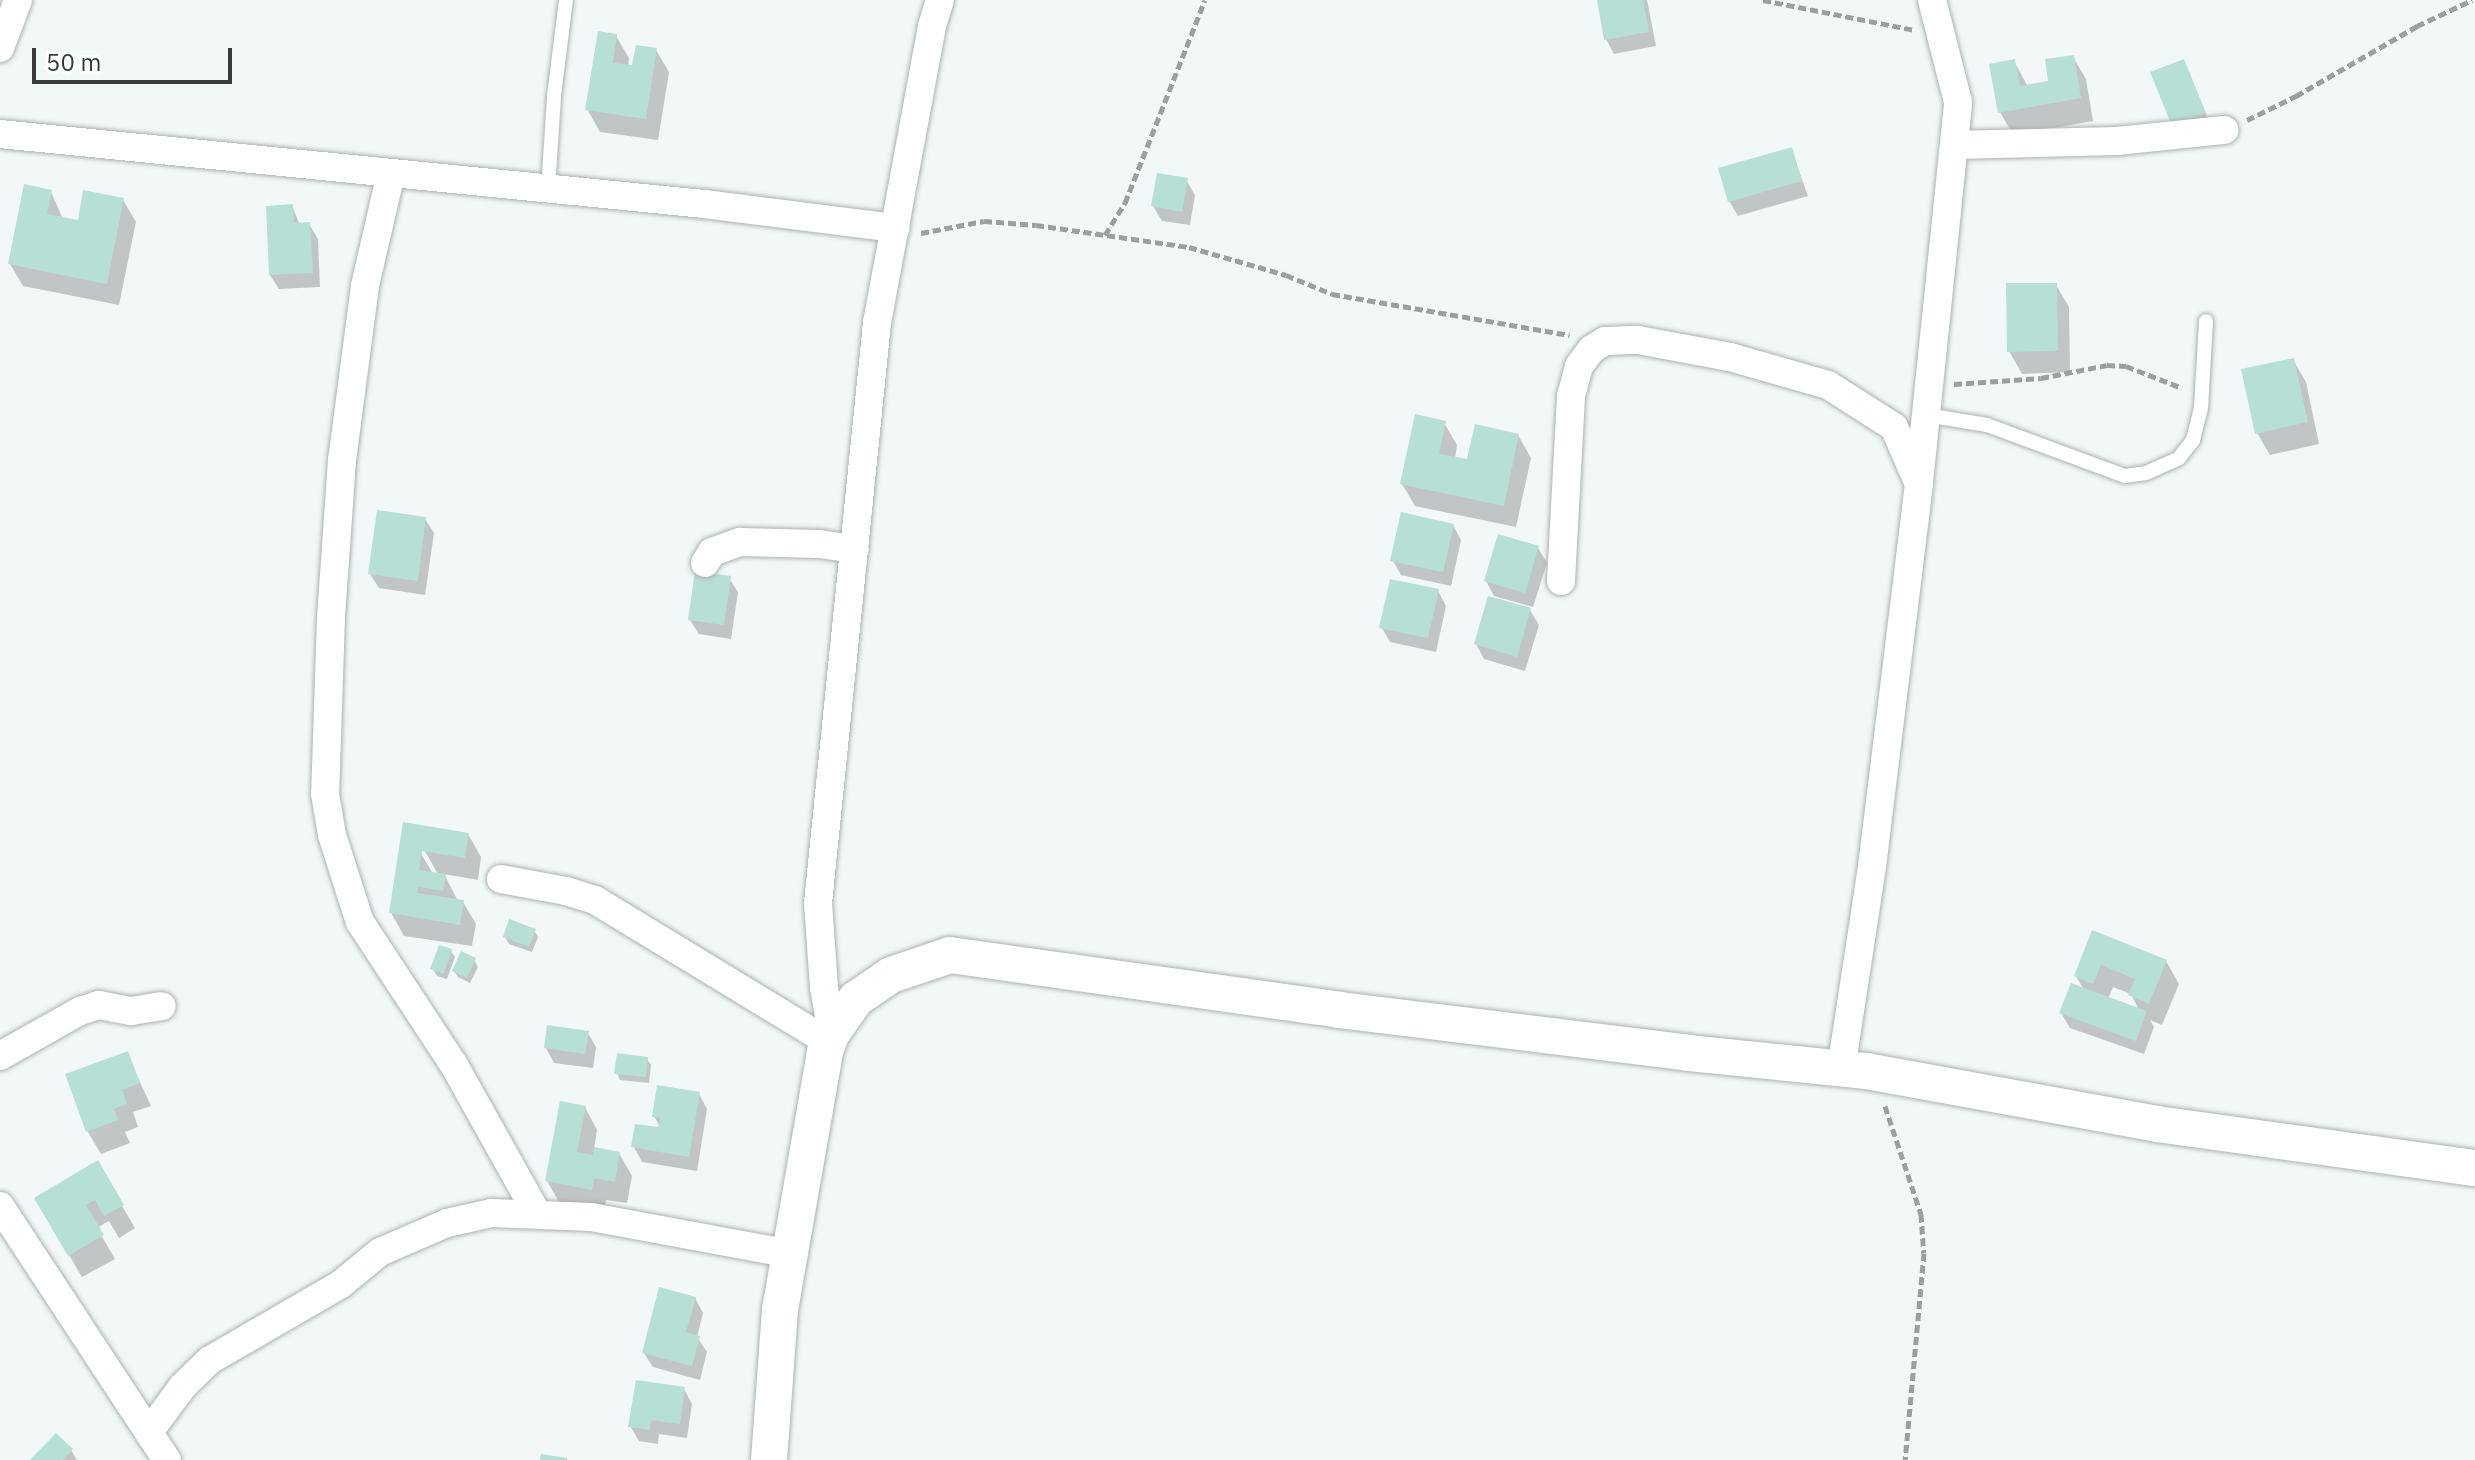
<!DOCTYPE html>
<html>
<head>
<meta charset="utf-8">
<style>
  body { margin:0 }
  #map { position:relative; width:2475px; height:1460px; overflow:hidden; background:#f2f7f8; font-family:"IBM Plex Sans",sans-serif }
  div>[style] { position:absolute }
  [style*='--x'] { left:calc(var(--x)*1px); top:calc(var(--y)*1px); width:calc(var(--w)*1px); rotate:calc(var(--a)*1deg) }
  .shadow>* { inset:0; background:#0003 }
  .building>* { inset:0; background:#b6e0d5 }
  .path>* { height:5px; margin-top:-2.5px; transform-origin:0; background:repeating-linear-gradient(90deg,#9b9f9f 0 8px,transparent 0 12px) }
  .roads { filter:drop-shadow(0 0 2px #acb1b1) drop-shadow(0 0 2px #acb1b1) }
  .service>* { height:14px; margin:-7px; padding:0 7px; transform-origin:7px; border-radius:7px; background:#fff }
  .minor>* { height:28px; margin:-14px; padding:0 14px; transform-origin:14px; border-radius:14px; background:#fff }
  .tertiary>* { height:36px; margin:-18px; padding:0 18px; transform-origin:18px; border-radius:18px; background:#fff }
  span { translate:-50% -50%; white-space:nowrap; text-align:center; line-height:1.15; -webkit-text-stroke:7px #fff; paint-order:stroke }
  .scale { position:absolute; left:32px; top:48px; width:200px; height:36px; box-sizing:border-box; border:4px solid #383a3a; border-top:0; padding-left:10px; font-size:24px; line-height:28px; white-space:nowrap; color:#383a3a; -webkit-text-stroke:6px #fff; paint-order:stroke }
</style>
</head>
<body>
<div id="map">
  <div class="shadow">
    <div style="clip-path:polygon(1599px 0,1647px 0,1656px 46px,1614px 54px,1606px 39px)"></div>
    <div style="clip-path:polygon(616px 36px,629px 58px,628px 67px,634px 67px,656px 50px,669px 72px,658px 140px,600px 132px,587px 109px)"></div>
    <div style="clip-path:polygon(2073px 57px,2086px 79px,2093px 121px,2013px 135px,2000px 112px,2014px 61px,2028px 87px,2050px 82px)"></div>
    <div style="clip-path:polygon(2183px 61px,2212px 128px,2182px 140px)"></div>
    <div style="clip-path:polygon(1791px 149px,1808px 196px,1738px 216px,1729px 201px)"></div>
    <div style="clip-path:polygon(1186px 180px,1195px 195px,1190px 225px,1162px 221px,1153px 206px)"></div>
    <div style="clip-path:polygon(51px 192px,63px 219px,79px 222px,123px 200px,136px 222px,119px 305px,23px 286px,10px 264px)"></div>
    <div style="clip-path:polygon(292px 206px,300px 225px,309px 224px,318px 239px,320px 287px,279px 289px,270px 275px)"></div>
    <div style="clip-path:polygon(2056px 285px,2069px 307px,2070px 372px,2022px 374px,2009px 351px)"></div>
    <div style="clip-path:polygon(2293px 360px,2306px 382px,2319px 444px,2270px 455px,2257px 433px)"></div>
    <div style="clip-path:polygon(1444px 423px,1457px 445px,1455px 459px,1469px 462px,1518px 435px,1531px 458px,1516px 527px,1415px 506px,1402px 484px)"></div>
    <div style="clip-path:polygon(425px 519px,434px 533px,425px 595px,379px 588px,370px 574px)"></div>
    <div style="clip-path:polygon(1453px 525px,1461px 540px,1451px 586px,1401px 575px,1393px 561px)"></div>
    <div style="clip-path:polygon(1538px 548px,1547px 563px,1533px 607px,1494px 596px,1486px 581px)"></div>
    <div style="clip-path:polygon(729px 578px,738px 592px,731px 639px,699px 634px,690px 620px)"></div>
    <div style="clip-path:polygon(1438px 591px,1446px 606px,1436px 652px,1390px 642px,1382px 628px)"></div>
    <div style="clip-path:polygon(1530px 610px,1539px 625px,1525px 671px,1484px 659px,1476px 644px)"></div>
    <div style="clip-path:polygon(evenodd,405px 825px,468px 834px,481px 857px,478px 880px,444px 874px,458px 901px,463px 902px,476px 924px,472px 946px,404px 936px,391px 913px,405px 825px,419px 841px,438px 874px,433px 874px,415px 843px,419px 841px)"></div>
    <div style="clip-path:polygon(534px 930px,538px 937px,532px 952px,509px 944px,505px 937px)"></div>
    <div style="clip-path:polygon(evenodd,2093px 932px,2166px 961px,2179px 984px,2162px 1025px,2150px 1020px,2154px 1027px,2144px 1054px,2070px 1028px,2061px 1013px,2084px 990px,2076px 976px,2093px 932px,2113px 987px,2131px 994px,2139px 1010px,2108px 999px,2113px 987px)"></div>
    <div style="clip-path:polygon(451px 951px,455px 957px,447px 979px,437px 976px,433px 969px)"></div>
    <div style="clip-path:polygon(474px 960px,478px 967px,470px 983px,458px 977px,454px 971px)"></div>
    <div style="clip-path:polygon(588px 1033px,596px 1047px,593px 1068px,554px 1063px,546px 1048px)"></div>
    <div style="clip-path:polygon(127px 1054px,151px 1106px,133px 1112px,138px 1127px,125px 1132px,130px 1143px,101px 1154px,88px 1132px,68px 1075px)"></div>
    <div style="clip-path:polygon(647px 1059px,651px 1065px,649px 1083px,620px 1080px,617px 1073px)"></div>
    <div style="clip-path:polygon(699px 1094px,707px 1109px,697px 1171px,642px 1162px,634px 1147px,662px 1130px,654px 1116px)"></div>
    <div style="clip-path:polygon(585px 1107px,597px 1130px,594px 1149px,619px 1153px,632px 1176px,627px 1203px,606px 1200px,604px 1212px,560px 1204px,547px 1181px)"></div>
    <div style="clip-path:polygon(97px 1163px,135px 1228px,119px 1238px,109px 1221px,97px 1228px,115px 1259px,82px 1277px,36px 1199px)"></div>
    <div style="clip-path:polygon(695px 1298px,703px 1313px,697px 1337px,707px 1352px,700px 1380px,653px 1367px,644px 1353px)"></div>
    <div style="clip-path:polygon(684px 1389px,692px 1404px,687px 1438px,659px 1434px,658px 1444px,639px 1441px,630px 1426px)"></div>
    <div style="clip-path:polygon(71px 1450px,77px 1460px,33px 1460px)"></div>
  </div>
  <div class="building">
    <div style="clip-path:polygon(1597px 0,1643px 0,1649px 32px,1604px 40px)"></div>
    <div style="clip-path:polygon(598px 31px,617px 34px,613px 63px,632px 65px,636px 45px,657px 48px,646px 119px,585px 110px)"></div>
    <div style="clip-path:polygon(2074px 55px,2081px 98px,1998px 113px,1989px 64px,2015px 59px,2020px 86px,2048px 81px,2045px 59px)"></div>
    <div style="clip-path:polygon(2184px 59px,2206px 113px,2172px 126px,2150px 72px)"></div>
    <div style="clip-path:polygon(1792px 147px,1802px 181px,1728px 202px,1718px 168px)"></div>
    <div style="clip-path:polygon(1157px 173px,1188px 178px,1182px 212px,1151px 206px)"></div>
    <div style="clip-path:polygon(24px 184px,52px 190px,47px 214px,78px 220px,83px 190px,124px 198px,107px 284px,8px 264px)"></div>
    <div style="clip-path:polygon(293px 204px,294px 223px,310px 222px,313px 273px,269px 275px,266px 206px)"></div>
    <div style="clip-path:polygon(2006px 283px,2057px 283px,2058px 351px,2007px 352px)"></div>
    <div style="clip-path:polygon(2294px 358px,2308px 422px,2255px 434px,2241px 369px)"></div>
    <div style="clip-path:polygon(1415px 414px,1446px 421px,1439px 454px,1467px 459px,1475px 424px,1519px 434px,1504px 506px,1400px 484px)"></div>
    <div style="clip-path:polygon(377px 510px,426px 517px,418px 581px,368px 574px)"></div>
    <div style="clip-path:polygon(1401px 512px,1454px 524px,1443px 572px,1390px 561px)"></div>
    <div style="clip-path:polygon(1498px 534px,1539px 546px,1525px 593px,1484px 581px)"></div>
    <div style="clip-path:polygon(695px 571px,731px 576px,724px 625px,688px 620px)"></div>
    <div style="clip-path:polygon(1390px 579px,1439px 589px,1428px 638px,1379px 628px)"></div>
    <div style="clip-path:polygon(1488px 596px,1531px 608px,1517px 657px,1474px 644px)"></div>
    <div style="clip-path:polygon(403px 822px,469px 833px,465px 858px,422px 851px,419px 870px,446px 874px,443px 891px,418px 887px,417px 893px,464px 900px,460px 925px,389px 913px)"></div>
    <div style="clip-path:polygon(509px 919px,536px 929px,529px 947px,503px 937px)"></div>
    <div style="clip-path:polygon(2092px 930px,2167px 960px,2149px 1004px,2128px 995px,2135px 979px,2101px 965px,2093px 984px,2074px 976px)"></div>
    <div style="clip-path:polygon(439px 945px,452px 949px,444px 974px,430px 969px)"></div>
    <div style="clip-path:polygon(461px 951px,476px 958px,467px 978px,452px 971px)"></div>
    <div style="clip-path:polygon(2071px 983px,2147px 1011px,2136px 1041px,2059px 1013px)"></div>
    <div style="clip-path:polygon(547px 1025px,589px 1031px,585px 1054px,544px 1048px)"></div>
    <div style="clip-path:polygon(128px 1051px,140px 1083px,122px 1090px,127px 1104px,114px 1109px,118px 1120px,86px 1132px,65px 1074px)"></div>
    <div style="clip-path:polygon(617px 1053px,648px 1057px,646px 1077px,614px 1074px)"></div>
    <div style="clip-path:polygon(657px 1085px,700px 1092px,689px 1157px,631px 1147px,635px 1124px,658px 1127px,660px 1118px,652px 1117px)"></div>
    <div style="clip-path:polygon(560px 1101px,586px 1106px,577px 1152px,593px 1155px,594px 1147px,620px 1152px,615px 1182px,594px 1178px,592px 1190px,545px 1181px)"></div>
    <div style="clip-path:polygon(98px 1160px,124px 1205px,104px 1216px,95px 1200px,86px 1205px,104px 1235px,68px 1256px,34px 1198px)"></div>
    <div style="clip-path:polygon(659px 1287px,696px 1297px,686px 1332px,700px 1336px,692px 1366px,642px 1353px)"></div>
    <div style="clip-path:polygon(636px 1380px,685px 1387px,680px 1424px,651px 1420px,650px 1430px,628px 1427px)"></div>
    <div style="clip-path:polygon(56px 1433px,73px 1449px,63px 1460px,30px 1460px)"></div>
    <div style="clip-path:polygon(541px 1454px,567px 1458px,567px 1460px,540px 1460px)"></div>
  </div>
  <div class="path">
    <div style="--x:1763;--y:0;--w:154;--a:11.2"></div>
    <div style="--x:2247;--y:120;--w:55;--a:-26.1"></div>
    <div style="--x:2296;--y:96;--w:140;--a:-30"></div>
    <div style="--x:2417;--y:26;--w:61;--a:-25.3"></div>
    <div style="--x:921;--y:233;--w:64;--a:-10.8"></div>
    <div style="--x:984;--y:221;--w:52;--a:4.4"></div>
    <div style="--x:1036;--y:225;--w:155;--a:8.2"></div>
    <div style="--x:1189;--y:247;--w:101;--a:16.1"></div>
    <div style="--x:1286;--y:275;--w:50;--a:22.4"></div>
    <div style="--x:1332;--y:294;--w:241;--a:9.8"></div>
    <div style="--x:1105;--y:235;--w:38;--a:-58"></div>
    <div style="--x:1125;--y:203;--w:218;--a:-68.5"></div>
    <div style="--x:1954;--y:384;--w:87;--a:-3.9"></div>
    <div style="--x:2041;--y:378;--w:67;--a:-11.1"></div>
    <div style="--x:2107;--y:365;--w:19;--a:3"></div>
    <div style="--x:2126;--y:366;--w:60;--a:21.4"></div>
    <div style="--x:1885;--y:1106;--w:114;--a:71.6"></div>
    <div style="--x:1921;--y:1214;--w:39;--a:86"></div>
    <div style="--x:1924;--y:1253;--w:208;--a:95.2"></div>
  </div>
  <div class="roads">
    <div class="service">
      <div style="--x:548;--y:190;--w:94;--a:-86.3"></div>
      <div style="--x:554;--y:96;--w:97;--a:-82.9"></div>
      <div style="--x:1926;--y:415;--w:62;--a:9.3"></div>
      <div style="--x:1987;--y:425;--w:147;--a:20.3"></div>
      <div style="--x:2125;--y:476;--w:21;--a:-8"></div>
      <div style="--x:2146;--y:473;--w:36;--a:-24"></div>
      <div style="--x:2179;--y:458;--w:23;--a:-52"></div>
      <div style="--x:2193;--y:440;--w:33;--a:-76"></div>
      <div style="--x:2201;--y:408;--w:87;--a:-86.7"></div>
    </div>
    <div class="minor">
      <div style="--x:0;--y:48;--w:51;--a:-69.4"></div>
      <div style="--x:0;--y:134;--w:707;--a:5.68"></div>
      <div style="--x:704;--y:204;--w:193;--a:7.2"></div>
      <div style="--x:1955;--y:145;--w:162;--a:-1.4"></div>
      <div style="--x:2117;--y:141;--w:108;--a:-5.9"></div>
      <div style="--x:391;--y:173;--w:116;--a:103"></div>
      <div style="--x:365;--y:286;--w:176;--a:97.5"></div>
      <div style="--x:342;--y:460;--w:157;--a:94"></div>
      <div style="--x:331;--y:617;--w:177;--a:91.9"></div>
      <div style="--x:325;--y:794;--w:42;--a:80.3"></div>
      <div style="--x:332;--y:835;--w:91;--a:72.2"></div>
      <div style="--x:360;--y:922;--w:171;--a:56.7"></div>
      <div style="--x:454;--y:1065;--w:168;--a:60.8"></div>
      <div style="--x:1919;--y:482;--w:382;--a:-84.1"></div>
      <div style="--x:1958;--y:102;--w:105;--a:-104.3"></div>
      <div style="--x:705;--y:563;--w:13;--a:-58"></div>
      <div style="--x:712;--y:552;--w:30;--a:-20"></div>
      <div style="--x:740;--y:542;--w:79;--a:1.5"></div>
      <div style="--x:819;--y:544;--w:36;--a:8"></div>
      <div style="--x:1561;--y:581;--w:185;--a:-86.9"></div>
      <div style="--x:1571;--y:396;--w:31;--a:-75"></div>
      <div style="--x:1579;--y:366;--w:21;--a:-53"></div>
      <div style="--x:1592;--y:349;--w:15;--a:-32"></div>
      <div style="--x:1605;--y:341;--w:33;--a:-2"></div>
      <div style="--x:1638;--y:340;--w:94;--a:10.5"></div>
      <div style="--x:1730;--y:357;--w:102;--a:15.9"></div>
      <div style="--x:1828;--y:385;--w:78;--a:32.5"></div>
      <div style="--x:1894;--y:427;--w:62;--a:66.3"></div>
      <div style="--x:1919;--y:484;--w:386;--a:97"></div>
      <div style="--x:1872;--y:867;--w:204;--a:98.7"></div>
      <div style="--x:501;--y:879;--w:66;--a:10.5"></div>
      <div style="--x:566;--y:891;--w:30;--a:17"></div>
      <div style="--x:595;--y:900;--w:274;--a:31.3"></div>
      <div style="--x:832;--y:1033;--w:47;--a:-99.9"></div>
      <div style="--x:824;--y:987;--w:84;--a:-94.1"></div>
      <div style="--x:818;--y:903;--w:583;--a:-84.19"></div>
      <div style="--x:877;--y:323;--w:302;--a:-79.5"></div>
      <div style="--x:932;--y:26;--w:27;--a:-73"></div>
      <div style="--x:0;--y:1056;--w:92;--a:-29.4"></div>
      <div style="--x:80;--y:1011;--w:20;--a:-18"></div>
      <div style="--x:99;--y:1005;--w:33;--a:11"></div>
      <div style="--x:131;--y:1011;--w:31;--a:-9"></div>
      <div style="--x:0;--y:1206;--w:304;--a:56.7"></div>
      <div style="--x:149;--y:1432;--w:57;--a:-53.5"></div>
      <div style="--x:183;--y:1386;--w:37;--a:-44"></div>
      <div style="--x:210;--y:1360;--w:151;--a:-30.1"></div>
      <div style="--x:341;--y:1284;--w:50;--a:-39.4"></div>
      <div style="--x:380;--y:1252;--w:73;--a:-23.4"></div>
      <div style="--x:447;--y:1223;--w:45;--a:-12.8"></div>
      <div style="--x:491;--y:1213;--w:100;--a:2.3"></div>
      <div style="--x:591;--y:1217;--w:202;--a:10.5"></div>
    </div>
    <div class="tertiary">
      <div style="--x:769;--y:1460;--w:150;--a:-85.8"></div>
      <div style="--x:780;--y:1310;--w:263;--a:-80.1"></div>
      <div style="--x:825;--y:1051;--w:19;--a:-69"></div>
      <div style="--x:832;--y:1033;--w:42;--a:-54.8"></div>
      <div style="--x:856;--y:999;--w:42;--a:-34.4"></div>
      <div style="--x:891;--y:975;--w:62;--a:-18.7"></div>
      <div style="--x:950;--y:955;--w:394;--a:8"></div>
      <div style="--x:1340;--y:1010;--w:351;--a:7"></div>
      <div style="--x:1688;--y:1053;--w:179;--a:5.8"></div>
      <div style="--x:1866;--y:1071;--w:296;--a:10.3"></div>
      <div style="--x:2157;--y:1124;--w:321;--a:7.9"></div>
    </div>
  </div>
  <div class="scale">50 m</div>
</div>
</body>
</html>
